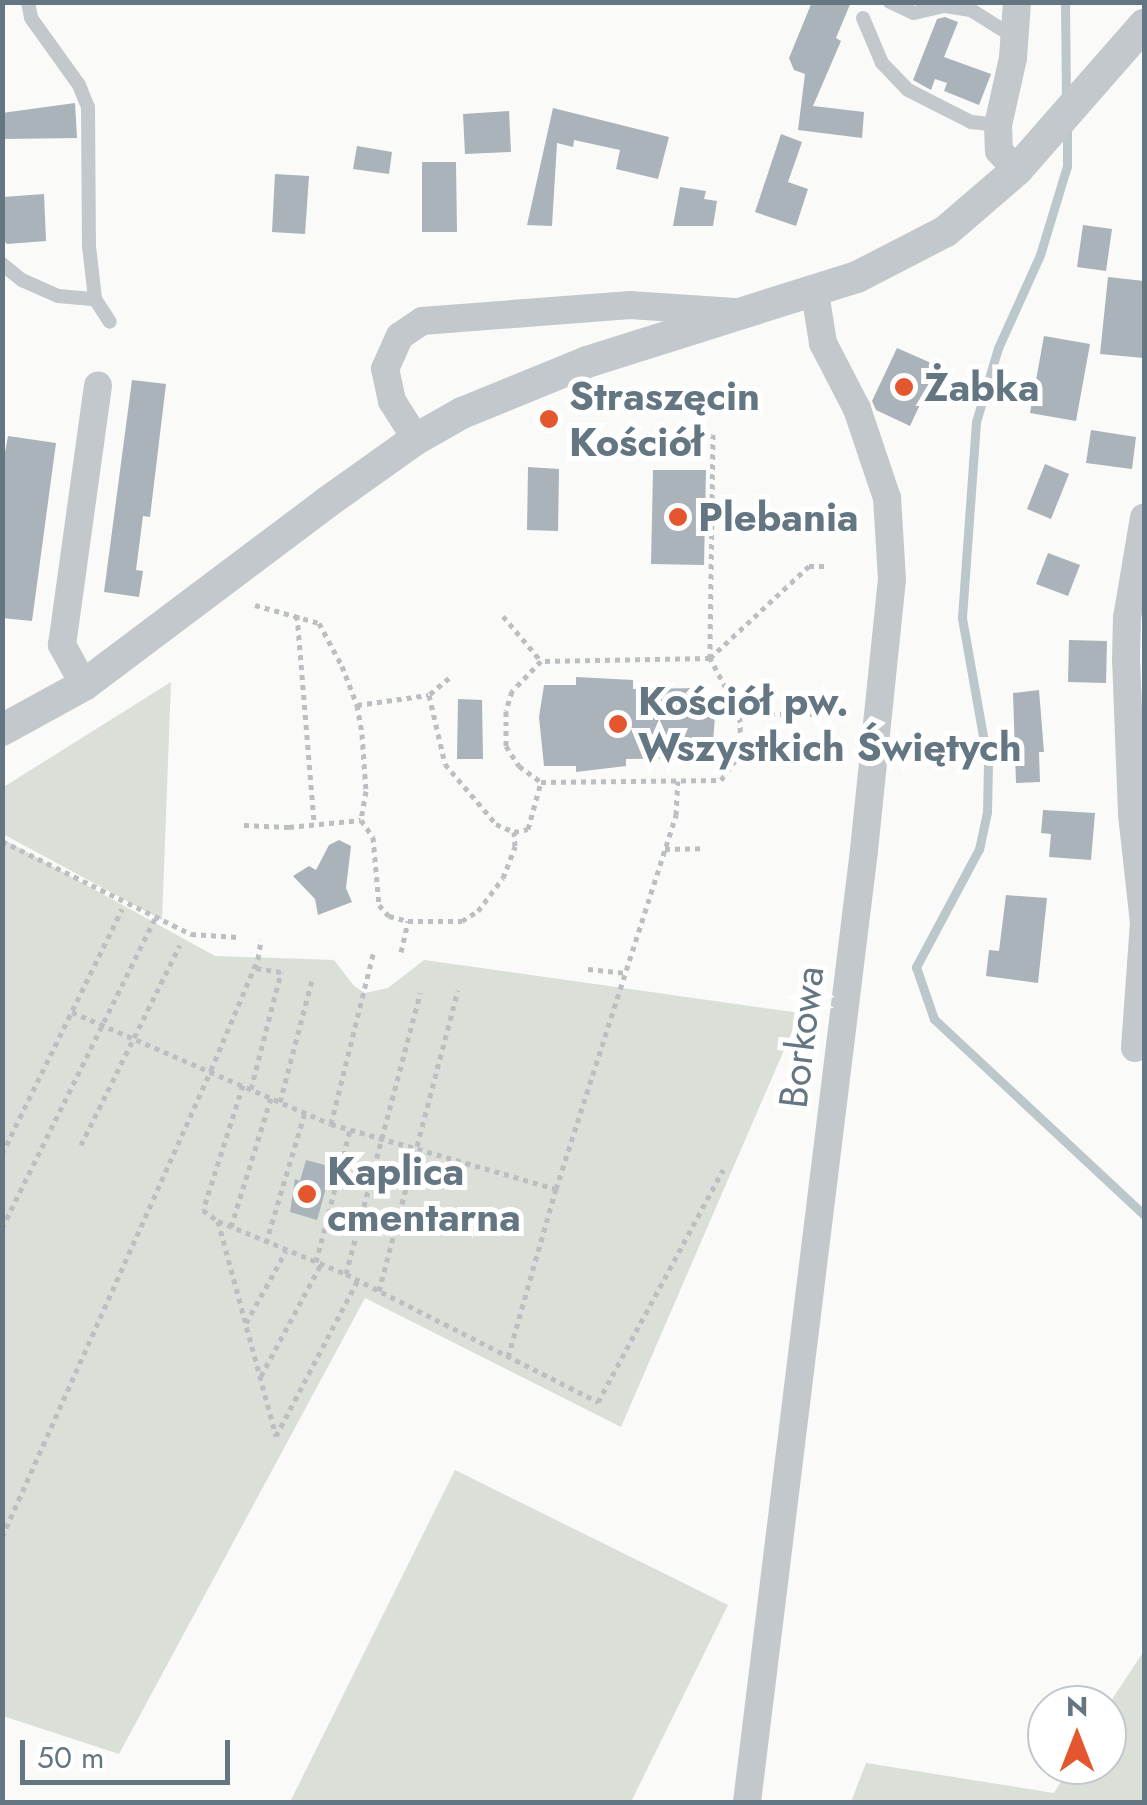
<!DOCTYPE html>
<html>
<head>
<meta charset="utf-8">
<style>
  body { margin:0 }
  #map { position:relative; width:1147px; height:1805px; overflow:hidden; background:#fafaf8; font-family:Jost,sans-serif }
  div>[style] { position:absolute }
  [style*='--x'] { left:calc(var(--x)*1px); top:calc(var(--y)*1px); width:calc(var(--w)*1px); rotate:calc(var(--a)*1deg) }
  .green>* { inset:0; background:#dadfd7 }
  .stream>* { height:9px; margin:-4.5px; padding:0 4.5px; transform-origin:4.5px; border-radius:4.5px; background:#bbc7cb }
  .building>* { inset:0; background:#aab3b9 }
  .path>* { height:5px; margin-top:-2.5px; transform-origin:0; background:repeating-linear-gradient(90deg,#bbbfc2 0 5px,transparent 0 10px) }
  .service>* { height:14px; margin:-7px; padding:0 7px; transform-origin:7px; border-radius:7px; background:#c3c8cc }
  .minor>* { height:28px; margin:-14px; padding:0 14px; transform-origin:14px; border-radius:14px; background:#c3c8cc }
  .tertiary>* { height:32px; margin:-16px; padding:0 16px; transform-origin:16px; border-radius:16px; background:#c3c8cc }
  .dots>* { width:28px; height:28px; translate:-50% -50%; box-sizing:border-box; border:5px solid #fff; border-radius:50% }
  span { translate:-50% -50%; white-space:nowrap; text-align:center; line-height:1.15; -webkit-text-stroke:10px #fff; paint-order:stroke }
  .poi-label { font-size:40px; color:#657683; font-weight:700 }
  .left { translate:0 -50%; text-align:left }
  .street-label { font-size:40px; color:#657683 }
  .frame { position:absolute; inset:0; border:5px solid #657683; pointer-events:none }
  .north { position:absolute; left:1027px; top:1685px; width:100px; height:100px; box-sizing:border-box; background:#fff; border:2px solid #c1c8cd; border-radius:50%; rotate:0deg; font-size:28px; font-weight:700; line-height:40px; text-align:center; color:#657683 }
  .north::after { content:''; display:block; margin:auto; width:35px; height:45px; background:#e4572e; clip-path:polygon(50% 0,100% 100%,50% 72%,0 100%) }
  .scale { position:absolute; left:20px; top:1740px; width:210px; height:45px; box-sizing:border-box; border:5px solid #657683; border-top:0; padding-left:12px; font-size:30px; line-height:35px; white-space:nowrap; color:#657683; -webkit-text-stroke:8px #fff; paint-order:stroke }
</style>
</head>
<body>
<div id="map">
  <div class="green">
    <div style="clip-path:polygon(171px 682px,162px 920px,3px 834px,2px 788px)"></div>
    <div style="clip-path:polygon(3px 839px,215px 956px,334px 960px,354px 986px,365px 993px,388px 988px,424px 960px,800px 1013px,621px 1427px,365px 1298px,119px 1754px,3px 1716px)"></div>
    <div style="clip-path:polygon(455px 1470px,728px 1605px,631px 1802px,290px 1802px)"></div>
    <div style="clip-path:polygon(1144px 1651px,1144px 1802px,851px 1802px,866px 1763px,1054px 1793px,1071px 1765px,1107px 1765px,1107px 1707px)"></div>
  </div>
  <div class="stream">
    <div style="--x:1065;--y:2;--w:98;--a:89.4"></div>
    <div style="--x:1067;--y:130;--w:36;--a:90"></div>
    <div style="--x:1067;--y:166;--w:93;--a:106.9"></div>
    <div style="--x:1040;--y:255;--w:102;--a:114.3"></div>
    <div style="--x:998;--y:348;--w:77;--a:106.6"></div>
    <div style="--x:976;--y:422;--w:196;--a:94.1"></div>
    <div style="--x:962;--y:618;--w:148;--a:79.9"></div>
    <div style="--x:988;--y:764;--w:48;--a:91.2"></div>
    <div style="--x:987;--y:812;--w:38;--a:102"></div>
    <div style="--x:979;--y:849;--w:134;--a:118.1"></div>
    <div style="--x:916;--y:967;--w:55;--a:70.9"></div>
    <div style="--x:934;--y:1019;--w:287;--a:43"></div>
  </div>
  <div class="building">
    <div style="clip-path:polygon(812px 2px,851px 2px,836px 38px,841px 41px,813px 106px,864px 112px,862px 138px,798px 130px,805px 74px,794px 70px,789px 58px)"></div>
    <div style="clip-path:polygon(945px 17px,958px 22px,944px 57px,991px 74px,979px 105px,944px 91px,947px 83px,935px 79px,931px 90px,913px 80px,937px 19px)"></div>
    <div style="clip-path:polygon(75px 103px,77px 138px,2px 139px,2px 113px)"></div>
    <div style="clip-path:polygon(553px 108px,669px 137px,658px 179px,616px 169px,620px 150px,574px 140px,573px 147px,557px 143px,552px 226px,527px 225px)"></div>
    <div style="clip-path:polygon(509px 111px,511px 152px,465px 154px,463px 114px)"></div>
    <div style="clip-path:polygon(781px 134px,802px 142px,788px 182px,808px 189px,796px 226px,755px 212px)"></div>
    <div style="clip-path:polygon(357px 146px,392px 152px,389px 174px,353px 169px)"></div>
    <div style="clip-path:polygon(422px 162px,456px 162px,457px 232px,422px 232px)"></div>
    <div style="clip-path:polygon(275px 174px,309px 176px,305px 234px,272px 232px)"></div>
    <div style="clip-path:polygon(680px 187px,706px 191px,704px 199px,717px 201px,713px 226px,673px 226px)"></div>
    <div style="clip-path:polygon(44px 194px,46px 241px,7px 244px,2px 239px,3px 197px)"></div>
    <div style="clip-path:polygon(1083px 225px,1112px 229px,1106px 271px,1077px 267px)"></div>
    <div style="clip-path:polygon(1108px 277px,1144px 281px,1144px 358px,1100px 354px)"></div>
    <div style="clip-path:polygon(1044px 336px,1090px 344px,1076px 421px,1030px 413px)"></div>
    <div style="clip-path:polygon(897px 348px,938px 366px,910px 426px,876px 410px,872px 401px)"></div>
    <div style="clip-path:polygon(132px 380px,166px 384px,150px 517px,143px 516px,136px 570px,143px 571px,139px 597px,104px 592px)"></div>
    <div style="clip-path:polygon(1091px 430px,1136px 437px,1132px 469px,1086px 463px)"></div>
    <div style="clip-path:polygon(8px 436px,56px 443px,32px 621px,2px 618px,2px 469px)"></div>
    <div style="clip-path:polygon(1045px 464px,1069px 474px,1051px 519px,1027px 509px)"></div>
    <div style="clip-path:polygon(528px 467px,559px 469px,558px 531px,527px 530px)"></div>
    <div style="clip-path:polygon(653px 470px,706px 470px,704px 565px,651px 564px)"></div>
    <div style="clip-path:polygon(1048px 553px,1080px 565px,1068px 596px,1036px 584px)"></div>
    <div style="clip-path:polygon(1069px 640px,1107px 641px,1106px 683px,1068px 682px)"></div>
    <div style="clip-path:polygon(576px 677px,633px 680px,633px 689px,703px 688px,703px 704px,712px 704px,715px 715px,713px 743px,704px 743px,704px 758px,626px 759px,626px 766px,576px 772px,576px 766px,544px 766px,539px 717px,544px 685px,576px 685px)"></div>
    <div style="clip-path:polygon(1039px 690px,1044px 752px,1039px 752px,1040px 782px,1016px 783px,1013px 693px)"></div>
    <div style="clip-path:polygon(458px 699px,482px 700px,483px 759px,457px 759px)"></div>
    <div style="clip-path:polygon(1043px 810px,1095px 813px,1091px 860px,1049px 857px,1051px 834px,1041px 833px)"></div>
    <div style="clip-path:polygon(339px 840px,351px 846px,346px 888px,352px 902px,318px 915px,315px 899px,293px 876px,309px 866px,316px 870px,329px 845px)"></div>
    <div style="clip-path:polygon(1006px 895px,1047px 898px,1038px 983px,986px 976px,989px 950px,999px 951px)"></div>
    <div style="clip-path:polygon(306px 1160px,332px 1167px,317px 1220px,290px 1212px,295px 1179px,300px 1181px)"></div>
  </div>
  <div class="path">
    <div style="--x:713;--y:434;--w:224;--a:90.8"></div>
    <div style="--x:710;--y:658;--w:135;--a:-42.9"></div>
    <div style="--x:809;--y:566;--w:15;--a:0"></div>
    <div style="--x:255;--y:605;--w:66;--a:15.7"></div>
    <div style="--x:319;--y:623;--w:49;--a:61.9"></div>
    <div style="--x:342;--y:666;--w:42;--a:69"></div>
    <div style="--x:357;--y:705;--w:29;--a:80"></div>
    <div style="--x:362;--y:734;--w:57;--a:86"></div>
    <div style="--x:366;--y:791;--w:29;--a:100"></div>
    <div style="--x:297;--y:615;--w:210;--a:85.3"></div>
    <div style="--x:503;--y:616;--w:59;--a:49.8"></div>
    <div style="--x:449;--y:678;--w:26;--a:140"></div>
    <div style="--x:429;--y:695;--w:71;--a:76.9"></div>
    <div style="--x:445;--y:764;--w:79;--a:49.6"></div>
    <div style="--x:496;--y:824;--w:20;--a:24"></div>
    <div style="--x:357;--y:705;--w:72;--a:-8"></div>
    <div style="--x:740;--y:714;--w:64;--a:-118.2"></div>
    <div style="--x:710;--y:658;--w:169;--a:179"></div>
    <div style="--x:541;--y:661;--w:42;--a:134"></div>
    <div style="--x:512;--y:691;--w:21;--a:107"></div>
    <div style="--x:506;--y:711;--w:35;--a:90"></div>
    <div style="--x:506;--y:746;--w:24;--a:57"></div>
    <div style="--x:519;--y:766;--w:27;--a:36"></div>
    <div style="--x:541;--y:782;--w:180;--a:-0.6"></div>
    <div style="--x:721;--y:780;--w:34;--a:-54"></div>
    <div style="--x:741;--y:752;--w:38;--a:-92"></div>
    <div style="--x:740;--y:714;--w:79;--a:0"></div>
    <div style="--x:244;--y:825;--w:45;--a:2.5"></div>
    <div style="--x:289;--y:827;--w:72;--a:-5.6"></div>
    <div style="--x:361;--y:820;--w:21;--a:55"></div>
    <div style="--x:373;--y:837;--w:68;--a:85"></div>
    <div style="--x:379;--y:905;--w:15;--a:48"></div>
    <div style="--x:389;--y:916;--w:20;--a:15"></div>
    <div style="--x:408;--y:921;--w:54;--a:0"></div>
    <div style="--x:462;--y:921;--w:19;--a:-32"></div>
    <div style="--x:478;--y:911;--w:41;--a:-52.9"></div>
    <div style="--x:503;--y:878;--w:34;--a:-69"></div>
    <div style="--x:515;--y:846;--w:14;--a:-94"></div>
    <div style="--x:514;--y:832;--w:14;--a:-12"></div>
    <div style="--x:528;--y:829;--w:49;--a:-74.5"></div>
    <div style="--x:2;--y:841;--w:211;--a:26.2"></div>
    <div style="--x:191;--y:934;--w:47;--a:3.7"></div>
    <div style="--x:665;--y:849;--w:39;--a:-1"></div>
    <div style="--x:401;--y:952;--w:32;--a:-77"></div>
    <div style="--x:588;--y:969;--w:37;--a:6"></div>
    <div style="--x:72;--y:1012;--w:282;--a:23.4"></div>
    <div style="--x:331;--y:1124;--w:234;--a:16.1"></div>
    <div style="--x:243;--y:1085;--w:131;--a:107.7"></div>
    <div style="--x:203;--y:1210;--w:19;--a:36"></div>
    <div style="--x:218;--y:1221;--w:223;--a:74.9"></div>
    <div style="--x:276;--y:1436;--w:176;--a:-62.3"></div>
    <div style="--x:251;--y:1089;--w:121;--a:-75.6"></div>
    <div style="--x:281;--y:972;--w:26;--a:-171"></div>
    <div style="--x:280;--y:1102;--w:126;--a:-75.3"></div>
    <div style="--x:331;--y:1124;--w:179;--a:-76.1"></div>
    <div style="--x:81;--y:1145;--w:223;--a:-63.7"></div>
    <div style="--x:2;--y:1154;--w:273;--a:-63.9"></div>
    <div style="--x:218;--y:1221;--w:139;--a:22.5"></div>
    <div style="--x:346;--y:1274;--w:283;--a:26.9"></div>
    <div style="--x:598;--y:1402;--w:264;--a:-61.7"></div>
    <div style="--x:231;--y:1227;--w:135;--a:-72.8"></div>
    <div style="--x:2;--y:1228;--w:347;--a:-63.7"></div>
    <div style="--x:266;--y:1243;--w:137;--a:-73.4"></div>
    <div style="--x:316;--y:1262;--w:136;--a:-75.6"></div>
    <div style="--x:346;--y:1274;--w:291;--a:-75.2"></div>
    <div style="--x:379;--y:1291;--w:311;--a:-75.3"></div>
    <div style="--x:246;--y:1323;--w:82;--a:-60.9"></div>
    <div style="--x:508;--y:1357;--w:175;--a:-74.1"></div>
    <div style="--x:556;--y:1189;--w:393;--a:-72.2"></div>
    <div style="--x:676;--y:815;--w:34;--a:-87"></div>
    <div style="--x:261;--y:1376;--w:127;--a:-61.8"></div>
    <div style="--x:2;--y:1537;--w:512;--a:-65.89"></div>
    <div style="--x:211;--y:1070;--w:121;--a:-67.1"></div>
    <div style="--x:258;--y:959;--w:20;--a:-81"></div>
  </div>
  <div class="service">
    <div style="--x:28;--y:2;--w:16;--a:79"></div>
    <div style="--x:31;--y:18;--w:82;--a:54.4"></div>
    <div style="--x:79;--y:85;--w:24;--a:68"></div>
    <div style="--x:88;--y:107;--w:139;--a:89.6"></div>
    <div style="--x:89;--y:246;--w:53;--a:83.5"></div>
    <div style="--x:95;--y:299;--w:27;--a:57"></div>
    <div style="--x:890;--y:2;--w:26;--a:25"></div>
    <div style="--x:914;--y:13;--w:32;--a:-13"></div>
    <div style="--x:945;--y:6;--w:26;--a:9"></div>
    <div style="--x:971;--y:10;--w:51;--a:32.1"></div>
    <div style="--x:863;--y:18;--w:49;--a:67.1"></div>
    <div style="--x:882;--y:63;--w:37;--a:46"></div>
    <div style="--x:908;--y:90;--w:71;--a:26.9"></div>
    <div style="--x:971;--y:122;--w:27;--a:6"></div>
    <div style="--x:2;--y:264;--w:26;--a:39"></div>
    <div style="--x:22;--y:280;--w:39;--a:24"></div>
    <div style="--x:58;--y:296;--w:37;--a:5"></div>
  </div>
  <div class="minor">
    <div style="--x:1017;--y:2;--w:56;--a:94.1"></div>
    <div style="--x:1013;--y:58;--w:69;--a:102.6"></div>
    <div style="--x:998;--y:125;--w:26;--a:88"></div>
    <div style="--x:999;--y:151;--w:26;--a:47"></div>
    <div style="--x:416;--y:439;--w:45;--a:-122.3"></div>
    <div style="--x:392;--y:401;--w:33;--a:-102"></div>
    <div style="--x:385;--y:369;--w:36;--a:-66"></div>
    <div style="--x:400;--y:336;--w:27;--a:-34"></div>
    <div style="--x:422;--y:321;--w:209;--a:-4.4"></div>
    <div style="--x:630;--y:305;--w:105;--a:3.8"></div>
    <div style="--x:84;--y:685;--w:46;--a:-118.8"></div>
    <div style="--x:62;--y:645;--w:262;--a:-82.1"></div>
    <div style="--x:1135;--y:1048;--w:125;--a:-85.9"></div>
    <div style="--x:1144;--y:923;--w:110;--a:-96.3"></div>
    <div style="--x:1132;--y:814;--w:153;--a:-92.2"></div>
    <div style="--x:1126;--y:661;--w:43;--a:-88.7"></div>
    <div style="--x:1127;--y:618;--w:102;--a:-80.4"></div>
    <div style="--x:747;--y:1802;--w:959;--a:-82.99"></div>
    <div style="--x:864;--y:850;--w:272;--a:-84.1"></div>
    <div style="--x:892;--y:579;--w:81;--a:-93.5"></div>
    <div style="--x:887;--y:498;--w:94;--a:-108.6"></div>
    <div style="--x:857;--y:409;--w:74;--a:-117.3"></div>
    <div style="--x:823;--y:343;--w:51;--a:-99.1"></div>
  </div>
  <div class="tertiary">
    <div style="--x:2;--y:730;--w:94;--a:-28.8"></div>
    <div style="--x:84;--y:685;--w:303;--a:-36.9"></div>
    <div style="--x:326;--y:503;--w:110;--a:-35.4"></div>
    <div style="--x:416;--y:439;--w:53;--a:-29.5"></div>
    <div style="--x:462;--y:413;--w:135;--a:-22.2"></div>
    <div style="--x:587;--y:362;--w:283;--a:-17.5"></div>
    <div style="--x:857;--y:277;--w:100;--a:-27.3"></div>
    <div style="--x:946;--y:231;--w:94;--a:-40.7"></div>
    <div style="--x:1017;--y:170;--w:193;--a:-48.8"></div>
  </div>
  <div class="dots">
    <div style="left:904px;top:387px;background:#e4572e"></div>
    <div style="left:549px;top:419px;background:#e4572e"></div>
    <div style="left:678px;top:517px;background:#e4572e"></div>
    <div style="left:618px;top:724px;background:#e4572e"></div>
    <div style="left:307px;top:1194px;background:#e4572e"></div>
  </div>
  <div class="poi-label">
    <span class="left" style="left:924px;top:387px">Żabka</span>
    <span class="left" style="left:569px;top:419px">Straszęcin<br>Kościół</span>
    <span class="left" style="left:698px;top:517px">Plebania</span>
    <span class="left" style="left:638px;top:724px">Kościół pw.<br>Wszystkich Świętych</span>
    <span class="left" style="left:327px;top:1194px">Kaplica<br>cmentarna</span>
  </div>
  <div class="street-label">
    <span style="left:801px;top:1037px;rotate:-83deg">Borkowa</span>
  </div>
  <div class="frame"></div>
  <div class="north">N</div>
  <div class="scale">50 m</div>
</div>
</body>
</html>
